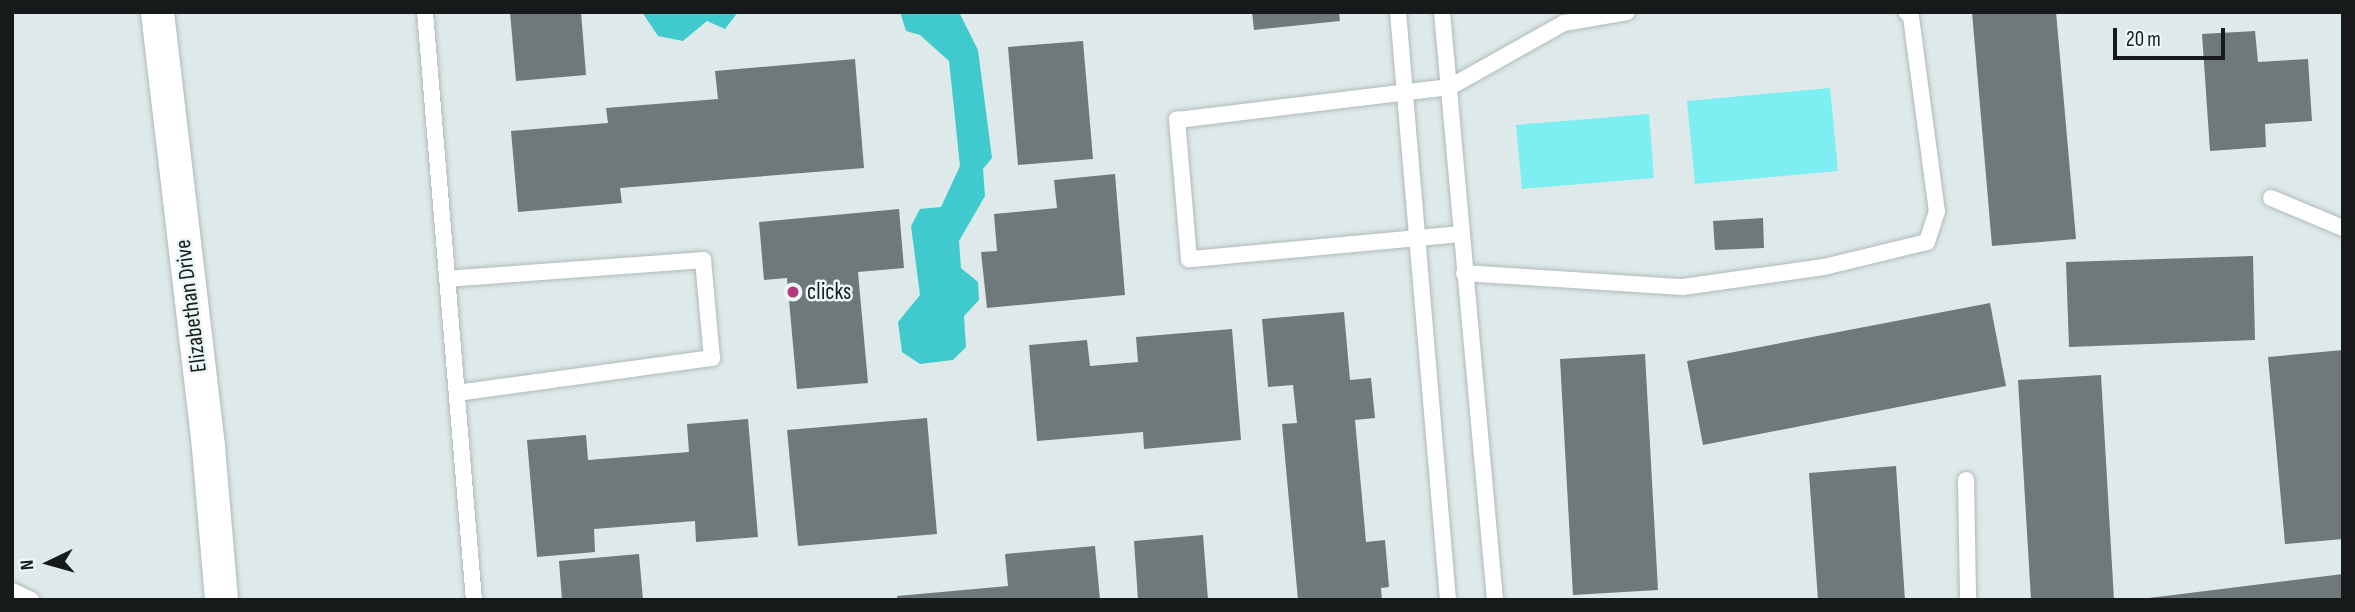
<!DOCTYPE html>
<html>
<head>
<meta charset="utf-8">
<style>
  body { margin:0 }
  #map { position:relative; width:2355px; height:612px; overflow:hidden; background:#dee9e9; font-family:"Sofia Sans Condensed",sans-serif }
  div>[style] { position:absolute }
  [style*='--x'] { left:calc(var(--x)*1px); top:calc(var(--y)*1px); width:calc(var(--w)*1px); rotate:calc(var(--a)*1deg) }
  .green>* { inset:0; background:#7deef2 }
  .water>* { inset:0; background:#41cace }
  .building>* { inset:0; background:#6f7979 }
  .roads { filter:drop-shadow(0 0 2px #b0babb) drop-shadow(0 0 2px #b0babb) }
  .service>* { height:16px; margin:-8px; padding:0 8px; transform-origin:8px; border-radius:8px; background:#fff }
  .minor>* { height:33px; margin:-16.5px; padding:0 16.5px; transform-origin:16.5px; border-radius:16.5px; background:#fff }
  .dots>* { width:19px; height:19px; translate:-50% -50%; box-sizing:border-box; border:4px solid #ebf6f6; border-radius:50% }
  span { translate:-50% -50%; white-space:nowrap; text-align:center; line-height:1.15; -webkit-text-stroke:5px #ebf6f6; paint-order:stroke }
  .poi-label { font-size:23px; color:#171a1a }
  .left { translate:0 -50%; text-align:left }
  .street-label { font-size:23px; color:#171a1a }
  .frame { position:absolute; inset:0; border:14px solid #171a1a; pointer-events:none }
  .north { position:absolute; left:14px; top:528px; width:70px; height:70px; -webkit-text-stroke:5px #ebf6f6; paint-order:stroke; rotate:265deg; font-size:19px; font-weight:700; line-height:28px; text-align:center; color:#171a1a }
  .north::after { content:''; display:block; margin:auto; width:24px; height:32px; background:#171a1a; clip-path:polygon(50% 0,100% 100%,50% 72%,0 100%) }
  .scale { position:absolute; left:2113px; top:28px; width:112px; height:32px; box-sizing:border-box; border:4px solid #171a1a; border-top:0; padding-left:9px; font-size:21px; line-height:24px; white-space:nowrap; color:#171a1a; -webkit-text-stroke:5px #ebf6f6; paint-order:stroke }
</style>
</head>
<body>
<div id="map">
  <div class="green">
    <div style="clip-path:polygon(1830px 88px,1838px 171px,1695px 184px,1687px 101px)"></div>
    <div style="clip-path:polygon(1649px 114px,1654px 178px,1522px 189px,1516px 125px)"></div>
  </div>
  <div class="water">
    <div style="clip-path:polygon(642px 12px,738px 12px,725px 29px,707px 21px,683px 41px,658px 36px)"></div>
    <div style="clip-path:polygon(900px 12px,959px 12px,978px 50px,992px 158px,983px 169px,985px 196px,959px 241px,961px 268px,978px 282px,979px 300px,964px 316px,966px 347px,953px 360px,920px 364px,902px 352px,898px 322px,920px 295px,911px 226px,920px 209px,941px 207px,960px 166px,949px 61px,920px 35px,906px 31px)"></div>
  </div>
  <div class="building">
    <div style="clip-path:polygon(510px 12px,581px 12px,586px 75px,516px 81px)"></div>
    <div style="clip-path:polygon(1252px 12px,1339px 12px,1340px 21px,1254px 30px)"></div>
    <div style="clip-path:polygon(1972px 12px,2056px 12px,2076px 239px,1992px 246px)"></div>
    <div style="clip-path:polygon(2255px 31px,2258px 62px,2308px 59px,2312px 121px,2265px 124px,2266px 147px,2210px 151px,2202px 34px)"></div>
    <div style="clip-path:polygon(1083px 41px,1093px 159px,1018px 165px,1008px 47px)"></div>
    <div style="clip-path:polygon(855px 59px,864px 168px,620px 188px,622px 203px,518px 212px,511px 131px,608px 123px,606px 108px,718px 99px,715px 71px)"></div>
    <div style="clip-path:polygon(1115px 174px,1125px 295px,987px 308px,981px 252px,997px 251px,994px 214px,1057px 208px,1054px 180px)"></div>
    <div style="clip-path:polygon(899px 209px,904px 268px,858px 272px,868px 383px,797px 389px,787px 278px,764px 280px,759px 222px)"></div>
    <div style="clip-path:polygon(1763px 218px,1764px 248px,1715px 250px,1713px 221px)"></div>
    <div style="clip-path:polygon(2253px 256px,2255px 340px,2069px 347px,2066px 262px)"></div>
    <div style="clip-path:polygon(1990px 303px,2006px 386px,1703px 445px,1687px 361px)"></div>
    <div style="clip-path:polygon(1344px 312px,1350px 380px,1371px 378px,1375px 418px,1355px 420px,1366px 542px,1385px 540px,1389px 587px,1381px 588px,1382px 600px,1298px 600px,1282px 424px,1297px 423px,1293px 385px,1268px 387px,1262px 319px)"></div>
    <div style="clip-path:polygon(1232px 329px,1241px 440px,1144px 449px,1143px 432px,1037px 441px,1029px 345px,1087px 340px,1090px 366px,1138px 362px,1136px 337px)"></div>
    <div style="clip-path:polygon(2343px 350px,2343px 539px,2285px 544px,2268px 357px)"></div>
    <div style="clip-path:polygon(1645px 354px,1658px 590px,1573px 595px,1560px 359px)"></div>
    <div style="clip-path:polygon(2101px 375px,2114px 600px,2031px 600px,2018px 380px)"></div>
    <div style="clip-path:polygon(927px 418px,937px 534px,798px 546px,787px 430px)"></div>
    <div style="clip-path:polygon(748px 419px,758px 537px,696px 542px,695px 521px,594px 529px,595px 552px,537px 557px,527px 440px,586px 435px,588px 460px,689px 452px,687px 424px)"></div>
    <div style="clip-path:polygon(1896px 466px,1905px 600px,1818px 600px,1809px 473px)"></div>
    <div style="clip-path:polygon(1203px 535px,1208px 600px,1138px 600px,1134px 541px)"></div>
    <div style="clip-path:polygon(1095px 546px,1100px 600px,898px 600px,897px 596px,1008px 586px,1005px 554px)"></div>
    <div style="clip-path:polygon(639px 554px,643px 600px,562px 600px,559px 561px)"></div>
    <div style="clip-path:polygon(2343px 574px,2343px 600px,2149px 600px,2149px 598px)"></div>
  </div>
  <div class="roads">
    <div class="service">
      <div style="--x:425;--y:12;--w:590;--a:85.24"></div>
      <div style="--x:1398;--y:12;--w:590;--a:85.14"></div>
      <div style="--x:1442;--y:12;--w:590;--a:84.85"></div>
      <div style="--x:2271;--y:198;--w:78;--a:22.6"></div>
      <div style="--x:1461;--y:234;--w:273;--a:174.7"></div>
      <div style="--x:1189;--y:259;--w:140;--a:-94.9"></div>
      <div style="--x:1177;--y:120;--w:275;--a:-6.9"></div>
      <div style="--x:1450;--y:87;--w:131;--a:-29.3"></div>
      <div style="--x:1564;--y:23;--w:64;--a:-9.9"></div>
      <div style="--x:1464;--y:273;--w:219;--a:3.7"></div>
      <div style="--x:1683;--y:287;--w:142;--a:-8.1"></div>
      <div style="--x:1824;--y:267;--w:106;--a:-13.6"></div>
      <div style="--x:1927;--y:242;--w:32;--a:-72"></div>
      <div style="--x:1937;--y:212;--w:198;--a:-97.6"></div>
      <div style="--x:1911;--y:16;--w:6;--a:-141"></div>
      <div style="--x:447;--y:279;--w:257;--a:-4.2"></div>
      <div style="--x:703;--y:260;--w:98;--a:84.8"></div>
      <div style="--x:712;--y:358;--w:257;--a:172.2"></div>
      <div style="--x:1966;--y:480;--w:120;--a:89"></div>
      <div style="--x:12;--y:591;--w:21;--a:25"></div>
    </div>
    <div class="minor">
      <div style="--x:157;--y:12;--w:438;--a:83.3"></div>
      <div style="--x:208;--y:447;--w:154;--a:85.1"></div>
    </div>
  </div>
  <div class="dots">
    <div style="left:793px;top:292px;background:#b63682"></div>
  </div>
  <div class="poi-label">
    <span class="left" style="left:807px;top:292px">clicks</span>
  </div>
  <div class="street-label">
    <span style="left:191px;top:306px;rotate:-97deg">Elizabethan Drive</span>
  </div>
  <div class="frame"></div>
  <div class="north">N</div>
  <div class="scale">20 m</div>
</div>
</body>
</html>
